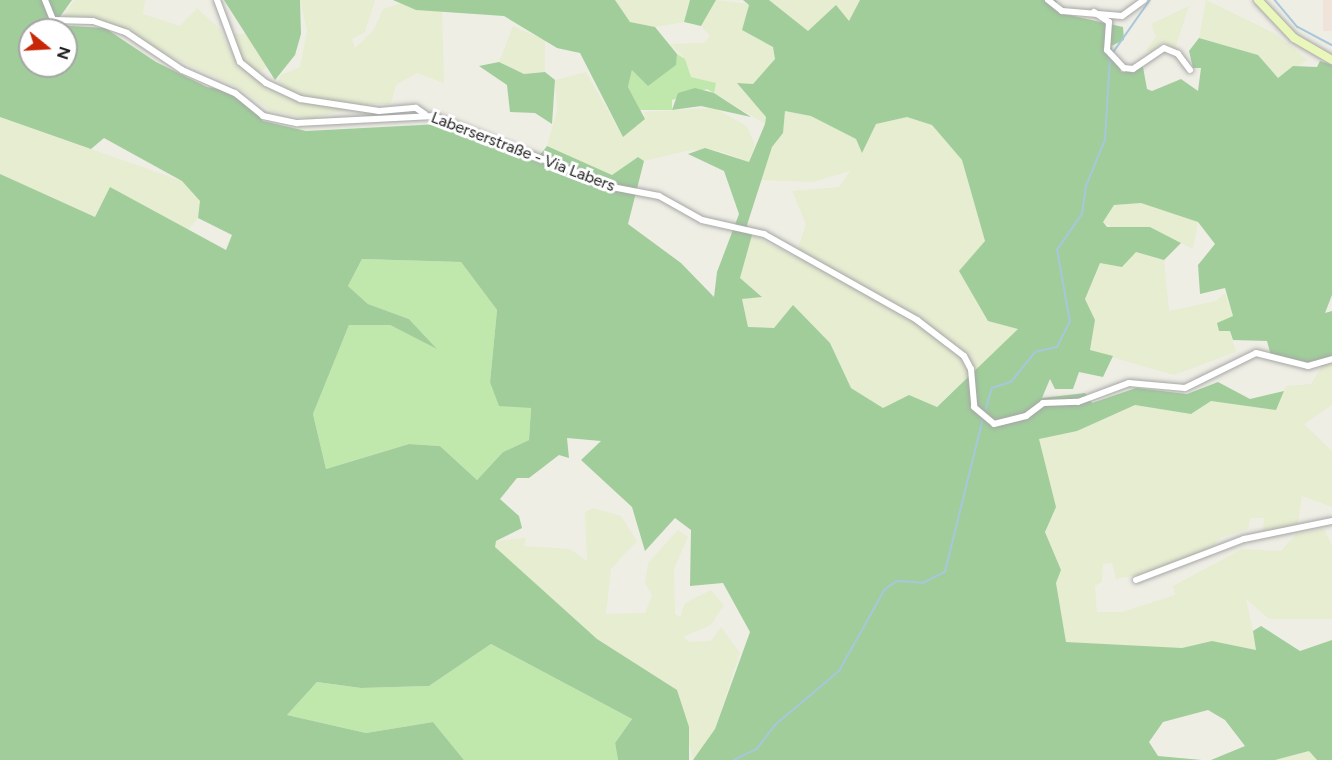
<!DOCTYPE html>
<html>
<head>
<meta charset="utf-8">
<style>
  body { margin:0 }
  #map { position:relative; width:1332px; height:760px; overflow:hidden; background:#efeee5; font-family:Figtree,sans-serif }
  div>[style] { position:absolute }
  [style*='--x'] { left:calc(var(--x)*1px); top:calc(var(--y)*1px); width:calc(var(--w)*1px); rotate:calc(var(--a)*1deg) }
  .military>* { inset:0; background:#f0e3d9 }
  .farmland>* { inset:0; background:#e6edd1 }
  .grass>* { inset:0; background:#c0e8ad }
  .forest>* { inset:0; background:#a1cd9b }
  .stream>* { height:1.5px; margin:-0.75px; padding:0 0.75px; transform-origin:0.75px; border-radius:0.75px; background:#a7c7db }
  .roads { filter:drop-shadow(0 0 2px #a6a6a6) drop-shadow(0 0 2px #a6a6a6) }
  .street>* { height:6px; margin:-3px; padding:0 3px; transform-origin:3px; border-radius:3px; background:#fff }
  .secondary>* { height:8px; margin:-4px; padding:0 4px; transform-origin:4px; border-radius:4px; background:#eaf7bb }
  span { translate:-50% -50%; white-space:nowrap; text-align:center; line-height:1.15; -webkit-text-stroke:6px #fff; paint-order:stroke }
  .street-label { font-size:16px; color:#1f1f1f }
  .north { position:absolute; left:18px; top:18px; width:60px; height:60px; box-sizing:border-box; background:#fff; border:2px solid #a5a5a5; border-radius:50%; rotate:108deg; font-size:16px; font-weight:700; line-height:24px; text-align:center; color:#1f1f1f }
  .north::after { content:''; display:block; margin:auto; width:21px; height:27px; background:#c72706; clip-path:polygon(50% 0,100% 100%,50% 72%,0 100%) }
</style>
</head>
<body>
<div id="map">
  <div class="military">
    <div style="clip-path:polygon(1323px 0,1332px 0,1332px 31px,1323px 31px)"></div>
  </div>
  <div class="farmland">
    <div style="clip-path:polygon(74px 0,145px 0,143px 14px,180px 26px,197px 8px,220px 29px,237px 63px,233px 34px,248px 34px,268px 66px,253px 77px,289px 97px,291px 92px,278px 82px,281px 75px,300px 67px,307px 31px,300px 0,375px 0,365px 32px,352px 39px,355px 48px,373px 31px,383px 9px,401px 3px,442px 10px,444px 83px,417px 73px,396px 85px,391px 104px,369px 104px,310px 119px,271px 111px,239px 88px,107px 27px,64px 16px)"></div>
    <div style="clip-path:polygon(615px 0,690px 0,684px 22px,655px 27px,630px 22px)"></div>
    <div style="clip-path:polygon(716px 0,749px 4px,742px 30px,773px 47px,775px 59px,753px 84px,738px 84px,766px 117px,765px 124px,714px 93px,715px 83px,691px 77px,685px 59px,670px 44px,704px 43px,710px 36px,701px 26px)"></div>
    <div style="clip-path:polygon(769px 0,860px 0,849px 21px,808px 31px)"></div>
    <div style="clip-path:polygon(1206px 0,1274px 33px,1308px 60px,1278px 78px,1258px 55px,1199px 38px)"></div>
    <div style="clip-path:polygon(1189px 6px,1175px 48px,1160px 43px,1152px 52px,1146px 50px,1156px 37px,1151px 24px)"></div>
    <div style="clip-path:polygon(513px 26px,545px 40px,545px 72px,524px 74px,499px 62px)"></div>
    <div style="clip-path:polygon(586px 72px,623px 137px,645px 119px,644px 112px,714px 108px,747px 126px,755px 145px,749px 162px,719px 151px,691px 150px,644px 161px,638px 157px,612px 175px,547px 146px,557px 111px,555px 80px)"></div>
    <div style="clip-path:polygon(785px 111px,811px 115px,856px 139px,862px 152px,876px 124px,907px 117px,932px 125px,962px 160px,985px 241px,1019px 329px,936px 407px,909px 395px,883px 408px,851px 388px,830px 343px,793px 306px,774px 328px,748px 327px,742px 299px,762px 296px,740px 278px,752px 235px,795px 257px,806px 224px,792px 191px,839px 187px,850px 171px,813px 182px,761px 180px,772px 147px,783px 133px)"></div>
    <div style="clip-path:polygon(0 117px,182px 181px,201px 201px,198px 218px,187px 231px,110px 187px,95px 217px,31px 191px,0 174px)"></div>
    <div style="clip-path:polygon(1141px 203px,1198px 222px,1193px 249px,1150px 227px,1115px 229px,1103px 222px,1114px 205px)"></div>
    <div style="clip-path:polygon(1136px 252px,1164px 260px,1169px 311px,1216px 301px,1225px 293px,1233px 316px,1218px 323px,1230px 331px,1236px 352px,1174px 375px,1090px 351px,1095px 320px,1085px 299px,1089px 283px,1100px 263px)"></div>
    <div style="clip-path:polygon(1332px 362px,1332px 405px,1304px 424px,1332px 451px,1332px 507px,1302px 496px,1297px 528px,1263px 533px,1264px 518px,1250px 518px,1248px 529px,1220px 538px,1208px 552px,1133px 576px,1116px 579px,1112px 563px,1103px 564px,1102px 582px,1095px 586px,1097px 612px,1122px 612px,1175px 595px,1173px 586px,1242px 549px,1281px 551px,1296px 534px,1324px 529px,1332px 546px,1332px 619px,1269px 619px,1246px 599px,1257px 650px,1212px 641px,1182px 648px,1066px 642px,1056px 583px,1061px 570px,1045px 531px,1039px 438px,1077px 431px,1135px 405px,1191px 414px,1211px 401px,1276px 410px,1286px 386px,1311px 384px,1322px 366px)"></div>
    <div style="clip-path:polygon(593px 508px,621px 516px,637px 541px,611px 569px,606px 614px,645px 613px,652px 595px,645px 583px,648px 563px,678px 530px,688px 537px,674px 569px,675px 614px,680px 617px,685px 603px,711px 590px,724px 605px,711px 625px,683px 637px,689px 642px,711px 641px,721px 627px,740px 653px,715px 729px,693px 760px,677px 690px,597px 639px,495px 547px,496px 541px,526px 538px,524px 546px,570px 549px,587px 561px,585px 512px)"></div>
    <div style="clip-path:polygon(1309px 751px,1317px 760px,1252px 760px,1275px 760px)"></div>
  </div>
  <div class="grass">
    <div style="clip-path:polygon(677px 54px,685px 59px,691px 77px,716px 83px,714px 93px,707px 89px,672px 100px,672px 110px,640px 110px,628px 87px,632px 70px,675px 66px)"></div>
    <div style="clip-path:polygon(362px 259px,461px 262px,497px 310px,490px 382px,531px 408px,529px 440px,503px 452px,477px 480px,440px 446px,409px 444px,326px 469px,313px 414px,349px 325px,390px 325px,436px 348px,409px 319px,368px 304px,348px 286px)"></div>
    <div style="clip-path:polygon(491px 644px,632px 719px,615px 743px,618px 760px,464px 760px,433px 722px,366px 733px,287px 715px,317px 682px,361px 688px,429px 686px)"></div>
  </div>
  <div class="forest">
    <div style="clip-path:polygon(evenodd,0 0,72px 0,54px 25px,105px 28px,156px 62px,207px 87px,238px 92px,263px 121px,306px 131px,440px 124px,536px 160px,547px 146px,612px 175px,638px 157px,644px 161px,628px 224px,681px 263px,714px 297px,717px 272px,739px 214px,724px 171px,688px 154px,705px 148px,749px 162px,765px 124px,766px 117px,737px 83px,753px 84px,775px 59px,773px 47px,742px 30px,749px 5px,743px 0,769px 0,808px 31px,836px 5px,849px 21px,860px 0,1056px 0,1060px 13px,1123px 27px,1124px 40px,1111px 46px,1121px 72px,1143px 67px,1147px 89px,1152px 91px,1181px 79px,1198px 91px,1201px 68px,1193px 68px,1189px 51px,1199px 38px,1258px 55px,1278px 78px,1293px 66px,1317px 67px,1320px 61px,1332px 65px,1332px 295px,1325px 313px,1332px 311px,1332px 362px,1322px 366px,1271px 356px,1267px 341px,1233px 340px,1230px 331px,1219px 331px,1217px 323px,1233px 316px,1225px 288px,1200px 294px,1198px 265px,1215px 244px,1198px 222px,1141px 203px,1114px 205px,1103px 222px,1107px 227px,1150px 227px,1181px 243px,1164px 260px,1136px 252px,1122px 267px,1100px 263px,1085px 299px,1095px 320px,1090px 350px,1113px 356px,1103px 377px,1079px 372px,1073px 389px,1055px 389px,1050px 379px,1042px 398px,1085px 393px,1092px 403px,1136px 388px,1187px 394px,1218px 382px,1250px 399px,1284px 391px,1276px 410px,1211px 401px,1191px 414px,1135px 405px,1077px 431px,1039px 439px,1056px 507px,1045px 532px,1061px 570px,1056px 583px,1066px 642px,1182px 648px,1212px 641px,1256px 650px,1253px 631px,1261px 626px,1300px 651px,1332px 640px,1332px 760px,1317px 760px,1309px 751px,1275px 760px,1211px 760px,1245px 746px,1225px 720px,1208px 710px,1163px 722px,1149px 742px,1158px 756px,1202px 760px,693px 760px,715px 729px,750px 632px,723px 583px,690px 586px,691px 530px,675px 518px,645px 551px,632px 507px,581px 460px,601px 441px,567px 438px,569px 458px,559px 455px,529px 478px,517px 478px,500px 499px,519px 516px,522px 528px,496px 541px,495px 547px,597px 639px,677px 690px,689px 727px,689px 760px,618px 760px,615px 743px,632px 719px,491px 644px,429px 686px,361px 688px,317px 682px,287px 715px,366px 733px,433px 722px,464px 760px,0 760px,0 174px,95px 217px,110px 187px,226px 250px,232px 235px,198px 218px,200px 201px,182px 181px,104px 138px,91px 149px,0 117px,0 0,30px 30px,66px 30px,66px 66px,30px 66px,30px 30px,0 0,785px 111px,811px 116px,856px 139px,862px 153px,876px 124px,907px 117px,932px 125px,962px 160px,985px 241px,959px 271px,988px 321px,1018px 329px,937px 407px,909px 395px,883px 408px,851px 388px,830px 343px,793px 305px,774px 328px,748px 327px,742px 299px,762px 297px,740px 278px,752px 235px,747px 225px,772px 147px,783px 133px,785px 111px,0 0,362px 259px,461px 262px,497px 310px,490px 382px,499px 406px,531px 408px,529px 440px,503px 452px,477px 480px,440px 446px,409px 444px,326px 469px,313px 414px,349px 325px,390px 325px,437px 349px,409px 319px,368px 304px,348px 286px,362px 259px)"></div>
    <div style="clip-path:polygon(224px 0,300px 0,301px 34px,295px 55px,275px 80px)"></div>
    <div style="clip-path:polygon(393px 0,615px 0,630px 22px,655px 27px,677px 54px,676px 65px,648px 86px,632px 70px,628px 87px,645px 119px,623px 137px,580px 53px,557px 48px,504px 16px,416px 10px)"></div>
    <div style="clip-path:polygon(690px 0,716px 0,701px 26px,684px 22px)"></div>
    <div style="clip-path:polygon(499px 62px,524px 74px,545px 72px,555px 80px,552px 124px,535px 113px,510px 112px,507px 85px,479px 66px)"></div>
    <div style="clip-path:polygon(695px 88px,714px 93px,751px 117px,701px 106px,672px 110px,678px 93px)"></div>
  </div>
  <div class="stream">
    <div style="--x:1275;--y:0;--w:35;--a:50"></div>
    <div style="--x:1298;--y:27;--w:38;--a:28"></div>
    <div style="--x:1112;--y:54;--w:66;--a:-54.9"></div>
    <div style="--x:985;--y:412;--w:25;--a:-74"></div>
    <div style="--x:992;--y:388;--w:20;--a:-18"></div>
    <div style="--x:1011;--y:382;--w:38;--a:-51"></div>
    <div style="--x:1035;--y:352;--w:23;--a:-13"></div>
    <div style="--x:1057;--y:347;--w:28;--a:-63"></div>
    <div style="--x:1070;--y:322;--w:73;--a:-100.2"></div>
    <div style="--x:1057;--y:250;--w:44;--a:-55.2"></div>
    <div style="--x:1082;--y:214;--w:28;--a:-82"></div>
    <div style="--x:1086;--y:186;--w:50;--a:-67.6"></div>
    <div style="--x:1105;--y:140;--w:82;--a:-86.5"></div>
    <div style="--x:734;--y:760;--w:25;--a:-26"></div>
    <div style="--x:757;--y:749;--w:30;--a:-53"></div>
    <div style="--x:775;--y:725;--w:84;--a:-40.2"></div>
    <div style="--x:839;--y:671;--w:94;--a:-60.7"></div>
    <div style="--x:885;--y:589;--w:14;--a:-34"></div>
    <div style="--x:897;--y:581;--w:26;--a:4"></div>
    <div style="--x:923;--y:583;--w:25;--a:-27"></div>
    <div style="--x:945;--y:572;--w:158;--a:-76.1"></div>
  </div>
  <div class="roads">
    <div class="street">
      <div style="--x:45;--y:0;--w:22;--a:68"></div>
      <div style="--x:53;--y:20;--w:40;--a:1.4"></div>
      <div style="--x:93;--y:21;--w:36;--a:19"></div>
      <div style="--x:127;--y:33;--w:66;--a:33.9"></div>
      <div style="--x:182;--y:70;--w:58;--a:23.5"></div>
      <div style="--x:235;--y:93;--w:36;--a:39"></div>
      <div style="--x:263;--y:116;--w:35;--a:12"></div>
      <div style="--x:297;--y:123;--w:137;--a:-2.9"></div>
      <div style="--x:434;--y:116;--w:192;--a:21.7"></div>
      <div style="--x:612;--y:187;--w:48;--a:10.8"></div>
      <div style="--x:659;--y:196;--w:49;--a:29.2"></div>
      <div style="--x:702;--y:220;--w:64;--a:12.7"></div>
      <div style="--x:764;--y:234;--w:176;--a:29.3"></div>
      <div style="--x:917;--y:320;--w:59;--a:37.5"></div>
      <div style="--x:964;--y:356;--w:15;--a:62"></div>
      <div style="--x:971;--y:369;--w:38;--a:85"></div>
      <div style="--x:974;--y:407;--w:26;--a:40"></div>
      <div style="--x:994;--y:424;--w:33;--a:-14"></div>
      <div style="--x:1026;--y:416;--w:21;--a:-37"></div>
      <div style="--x:1043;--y:403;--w:35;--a:-2"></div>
      <div style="--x:1078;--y:402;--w:54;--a:-20.4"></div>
      <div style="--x:1129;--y:383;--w:56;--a:5.1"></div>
      <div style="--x:1185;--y:388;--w:79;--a:-26.2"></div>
      <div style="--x:1256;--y:353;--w:54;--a:14"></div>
      <div style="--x:1308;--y:366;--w:25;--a:-16"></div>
      <div style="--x:217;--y:0;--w:66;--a:69.6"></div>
      <div style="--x:240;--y:62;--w:33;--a:39"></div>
      <div style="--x:266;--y:83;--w:38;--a:25"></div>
      <div style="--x:300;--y:99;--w:80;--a:8.6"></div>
      <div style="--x:379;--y:111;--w:37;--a:-5"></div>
      <div style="--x:416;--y:108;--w:11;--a:34"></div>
      <div style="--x:1048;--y:0;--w:18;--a:38"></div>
      <div style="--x:1062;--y:11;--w:60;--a:4.8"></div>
      <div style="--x:1122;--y:16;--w:27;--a:-36"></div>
      <div style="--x:1094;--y:12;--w:18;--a:34"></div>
      <div style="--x:1109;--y:22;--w:28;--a:94"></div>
      <div style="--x:1107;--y:50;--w:25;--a:47"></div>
      <div style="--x:1124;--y:68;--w:9;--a:6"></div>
      <div style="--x:1133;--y:69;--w:37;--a:-34"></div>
      <div style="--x:1164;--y:48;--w:15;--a:23"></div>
      <div style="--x:1178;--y:54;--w:20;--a:53"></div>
      <div style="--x:1136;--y:580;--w:116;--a:-20.8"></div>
      <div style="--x:1244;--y:539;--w:90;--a:-11.6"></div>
    </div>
    <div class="secondary">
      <div style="--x:1258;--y:0;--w:52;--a:46.5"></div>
      <div style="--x:1294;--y:38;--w:44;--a:30.1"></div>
    </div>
  </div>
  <div class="street-label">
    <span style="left:523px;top:152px;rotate:21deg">Laberserstraße - Via Labers</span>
  </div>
  <div class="north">N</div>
</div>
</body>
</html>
